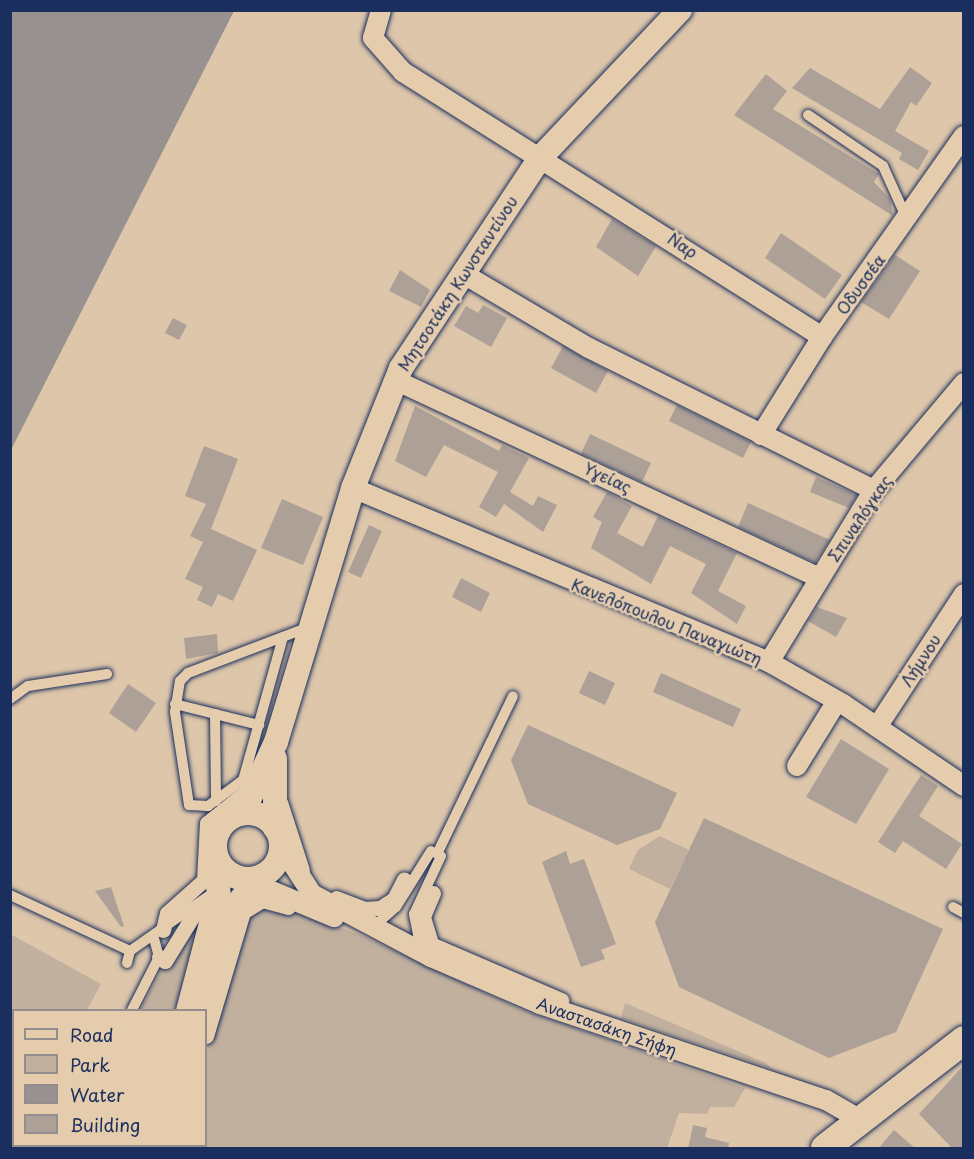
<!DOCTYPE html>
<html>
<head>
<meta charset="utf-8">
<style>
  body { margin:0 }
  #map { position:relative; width:974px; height:1159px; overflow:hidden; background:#ddc6aa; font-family:"Playpen Sans",sans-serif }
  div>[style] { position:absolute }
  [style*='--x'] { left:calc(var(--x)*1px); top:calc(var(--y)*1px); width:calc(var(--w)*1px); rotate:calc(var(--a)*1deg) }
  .green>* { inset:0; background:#c1b09e }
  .water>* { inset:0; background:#97918f }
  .building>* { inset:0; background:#ada097 }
  .roads { filter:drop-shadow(0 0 2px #1b2f5e) drop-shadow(0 0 2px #1b2f5e) }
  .service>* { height:10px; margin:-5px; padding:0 5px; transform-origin:5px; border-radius:5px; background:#e5ccad }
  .pedestrian>* { height:15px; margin:-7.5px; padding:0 7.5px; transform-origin:7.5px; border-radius:7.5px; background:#e5ccad }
  .minor>* { height:20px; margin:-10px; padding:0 10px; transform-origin:10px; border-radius:10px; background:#e5ccad }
  .tertiary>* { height:24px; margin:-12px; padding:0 12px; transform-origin:12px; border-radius:12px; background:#e5ccad }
  .tertiary>.ring { margin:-12px; padding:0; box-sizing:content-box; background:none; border:24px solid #e5ccad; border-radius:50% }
  .secondary>* { height:28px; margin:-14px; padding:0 14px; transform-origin:14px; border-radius:14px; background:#e5ccad }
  span { translate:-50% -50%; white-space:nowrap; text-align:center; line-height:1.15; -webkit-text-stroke:5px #e5ccad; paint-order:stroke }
  .street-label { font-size:16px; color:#1b2f5e }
  .frame { position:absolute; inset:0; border:12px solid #1b2f5e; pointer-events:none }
  .legend { position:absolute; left:12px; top:1009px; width:195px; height:138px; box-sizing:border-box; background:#e5ccad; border:2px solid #948d8d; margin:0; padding:8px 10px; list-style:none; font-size:18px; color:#1b2f5e }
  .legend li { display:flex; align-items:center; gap:12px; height:30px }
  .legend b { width:30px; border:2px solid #948d8d }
</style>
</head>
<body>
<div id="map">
  <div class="green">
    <div style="clip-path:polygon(660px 836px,689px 850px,670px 889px,629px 869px,638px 850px)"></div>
    <div style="clip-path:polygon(278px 906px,358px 934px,520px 1009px,745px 1088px,734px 1107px,710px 1107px,707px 1114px,679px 1113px,667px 1148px,176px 1148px,206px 1146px,206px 1046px,248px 910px)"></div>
    <div style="clip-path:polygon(202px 908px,181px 1010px,140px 1010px,174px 948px)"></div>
    <div style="clip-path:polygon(10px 934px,101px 984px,87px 1010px,14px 1010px,11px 1148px)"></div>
    <div style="clip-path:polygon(625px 1003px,766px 1063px,772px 1069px,621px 1018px)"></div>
  </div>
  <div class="water">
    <div style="clip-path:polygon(11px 10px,234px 11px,11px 450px,10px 11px)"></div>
  </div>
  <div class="building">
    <div style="clip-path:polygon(910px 67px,932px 83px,916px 106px,911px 102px,895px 131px,929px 151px,918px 170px,899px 159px,902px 153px,792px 88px,810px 68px,880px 109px)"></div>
    <div style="clip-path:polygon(766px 74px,787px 91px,773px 109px,879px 174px,874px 182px,890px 199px,893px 216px,734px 115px)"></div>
    <div style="clip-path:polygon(612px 219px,656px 246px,638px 276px,596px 247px)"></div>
    <div style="clip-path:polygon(781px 233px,842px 275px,825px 299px,765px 258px)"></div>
    <div style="clip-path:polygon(895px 255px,920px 271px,889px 319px,861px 302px)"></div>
    <div style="clip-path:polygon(400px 270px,430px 290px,421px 307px,389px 291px)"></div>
    <div style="clip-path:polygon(483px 305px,507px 318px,491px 347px,454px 326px,466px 306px,478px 313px)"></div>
    <div style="clip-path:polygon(173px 318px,187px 325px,179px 340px,165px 333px)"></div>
    <div style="clip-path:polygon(563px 346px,608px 371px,596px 393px,551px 368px)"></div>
    <div style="clip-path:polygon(677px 405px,751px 442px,743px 458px,669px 421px)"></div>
    <div style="clip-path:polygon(415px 406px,499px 451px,502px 445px,529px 458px,510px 492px,533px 506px,538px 496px,557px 505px,543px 532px,504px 504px,496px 517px,479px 507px,498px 472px,444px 445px,426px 477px,395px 461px)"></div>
    <div style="clip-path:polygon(590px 434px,651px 463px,642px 482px,581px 454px)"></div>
    <div style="clip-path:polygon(204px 446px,238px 459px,211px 529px,257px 550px,233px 601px,218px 594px,212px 607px,197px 600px,203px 587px,185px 579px,203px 542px,190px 536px,206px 504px,185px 496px)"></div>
    <div style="clip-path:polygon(816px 477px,857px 495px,849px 508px,810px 492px)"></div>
    <div style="clip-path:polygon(607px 492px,632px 506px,617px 533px,643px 547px,658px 516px,737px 553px,718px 591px,746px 606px,737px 624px,691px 593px,706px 564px,670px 546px,651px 584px,591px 548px,602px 522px,593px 517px)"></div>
    <div style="clip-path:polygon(282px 499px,323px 517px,303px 565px,261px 548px)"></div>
    <div style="clip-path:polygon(748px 503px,830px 540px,815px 563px,738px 527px)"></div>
    <div style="clip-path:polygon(369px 525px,382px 531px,361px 578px,348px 572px)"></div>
    <div style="clip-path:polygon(461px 578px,490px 593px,481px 612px,452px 597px)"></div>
    <div style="clip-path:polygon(817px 607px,847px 618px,836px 637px,808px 621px)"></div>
    <div style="clip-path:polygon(217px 634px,218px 653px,186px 659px,184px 638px)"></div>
    <div style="clip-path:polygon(589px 671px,615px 683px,605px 705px,579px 693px)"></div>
    <div style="clip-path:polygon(661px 673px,741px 709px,733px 727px,653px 692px)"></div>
    <div style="clip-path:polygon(128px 684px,156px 703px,136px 732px,109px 713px)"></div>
    <div style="clip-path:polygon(528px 725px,677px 793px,660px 829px,617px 845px,528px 804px,511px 760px)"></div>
    <div style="clip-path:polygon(841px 739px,889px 769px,856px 824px,806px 797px)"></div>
    <div style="clip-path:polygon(921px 775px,938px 786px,919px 816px,962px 844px,946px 869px,903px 841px,895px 853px,878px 842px)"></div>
    <div style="clip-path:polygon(704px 818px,943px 929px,896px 1032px,829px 1058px,679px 987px,655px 922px)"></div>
    <div style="clip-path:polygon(566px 851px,570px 864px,584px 859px,616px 944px,601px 950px,605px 959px,581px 967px,542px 862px)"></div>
    <div style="clip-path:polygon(111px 887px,124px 926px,121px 927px,95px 891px)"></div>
    <div style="clip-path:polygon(963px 1066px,963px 1149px,953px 1149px,919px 1114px)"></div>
    <div style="clip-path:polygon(693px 1125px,707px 1128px,705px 1137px,729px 1143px,728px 1149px,688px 1149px)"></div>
    <div style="clip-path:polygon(894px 1130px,916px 1149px,878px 1149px)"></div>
  </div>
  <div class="roads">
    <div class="service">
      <div style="--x:808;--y:115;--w:91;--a:34.2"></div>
      <div style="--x:883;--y:166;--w:58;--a:65.6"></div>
      <div style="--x:283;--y:637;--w:148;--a:105.6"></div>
      <div style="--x:243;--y:780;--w:44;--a:143.4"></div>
      <div style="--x:208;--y:806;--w:19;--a:-177"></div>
      <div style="--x:189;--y:805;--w:94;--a:-98.6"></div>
      <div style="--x:175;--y:712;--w:31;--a:-81"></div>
      <div style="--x:180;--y:681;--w:11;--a:-45"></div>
      <div style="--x:188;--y:673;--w:129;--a:-20.8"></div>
      <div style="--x:10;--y:699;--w:22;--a:-36"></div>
      <div style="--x:28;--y:686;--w:80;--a:-8.6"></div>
      <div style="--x:175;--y:704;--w:87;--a:14"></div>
      <div style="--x:215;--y:714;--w:87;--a:89.3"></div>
      <div style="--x:437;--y:854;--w:175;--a:-64.3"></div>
      <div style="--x:10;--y:895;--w:132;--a:25"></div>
      <div style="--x:130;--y:951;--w:110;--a:-35"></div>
      <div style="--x:953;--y:907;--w:13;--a:29"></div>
      <div style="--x:373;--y:927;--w:30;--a:-41"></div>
      <div style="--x:396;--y:907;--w:66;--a:-58"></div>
      <div style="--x:421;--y:950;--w:37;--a:-101"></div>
      <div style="--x:414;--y:914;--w:64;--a:-65"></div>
      <div style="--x:127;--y:963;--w:12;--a:-76"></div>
      <div style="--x:132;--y:1010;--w:59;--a:-63"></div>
      <div style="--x:159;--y:957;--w:20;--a:-105"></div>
      <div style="--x:58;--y:1148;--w:3;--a:-45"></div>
    </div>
    <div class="pedestrian">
      <div style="--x:280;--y:802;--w:71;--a:72.1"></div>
      <div style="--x:433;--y:893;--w:26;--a:113"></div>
      <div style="--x:423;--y:917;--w:28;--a:73"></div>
      <div style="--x:431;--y:944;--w:142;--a:23.3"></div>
      <div style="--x:336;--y:898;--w:30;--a:21"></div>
      <div style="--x:364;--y:909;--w:16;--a:-4"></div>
      <div style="--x:380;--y:908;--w:17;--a:-33"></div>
      <div style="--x:394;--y:899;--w:22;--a:-63"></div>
      <div style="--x:163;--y:930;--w:17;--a:-77"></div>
      <div style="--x:167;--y:913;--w:50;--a:-41.7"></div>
      <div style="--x:204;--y:880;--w:57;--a:-87"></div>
      <div style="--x:207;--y:823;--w:50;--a:-38.5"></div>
      <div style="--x:159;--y:957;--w:7;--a:34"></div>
      <div style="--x:165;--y:961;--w:55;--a:-58.3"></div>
      <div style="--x:194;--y:914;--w:17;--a:-24"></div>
      <div style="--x:210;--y:907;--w:106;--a:104.7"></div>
      <div style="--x:206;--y:1036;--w:129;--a:-73.4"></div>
      <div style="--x:243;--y:912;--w:22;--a:-32"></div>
      <div style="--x:262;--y:900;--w:27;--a:15"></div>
      <div style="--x:144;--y:1148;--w:2;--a:-63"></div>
      <div style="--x:173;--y:1148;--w:2;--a:-63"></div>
    </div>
    <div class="minor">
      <div style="--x:381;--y:10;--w:29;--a:106"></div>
      <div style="--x:373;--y:38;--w:45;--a:48.6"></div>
      <div style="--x:403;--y:72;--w:496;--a:32.3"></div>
      <div style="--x:462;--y:273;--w:147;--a:30.6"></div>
      <div style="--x:589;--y:348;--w:318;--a:26.5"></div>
      <div style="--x:395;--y:380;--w:468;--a:25"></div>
      <div style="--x:761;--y:435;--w:115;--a:-58.1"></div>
      <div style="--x:822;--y:337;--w:246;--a:-54.8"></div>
      <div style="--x:353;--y:488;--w:451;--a:22.7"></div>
      <div style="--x:769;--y:662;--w:85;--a:29.6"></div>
      <div style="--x:843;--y:704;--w:146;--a:34.1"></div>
      <div style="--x:769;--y:662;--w:202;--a:-58.6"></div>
      <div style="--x:874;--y:490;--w:140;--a:-49.9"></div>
      <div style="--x:877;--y:727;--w:159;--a:-56.8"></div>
      <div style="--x:797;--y:766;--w:76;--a:-58.4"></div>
      <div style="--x:281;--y:846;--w:57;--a:57.1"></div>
      <div style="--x:312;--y:894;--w:135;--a:27.9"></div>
      <div style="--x:431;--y:957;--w:119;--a:23.3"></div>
      <div style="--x:540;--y:1004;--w:302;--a:18.6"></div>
      <div style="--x:826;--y:1100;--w:40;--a:29.7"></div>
      <div style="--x:243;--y:879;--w:99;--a:22.7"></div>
    </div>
    <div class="tertiary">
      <div style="--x:275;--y:759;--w:69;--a:90"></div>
      <div class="ring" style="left:215px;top:813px;width:42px;height:42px"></div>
      <div style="--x:232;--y:817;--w:22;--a:-43"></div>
      <div style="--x:248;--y:802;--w:66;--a:-65"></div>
      <div style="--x:276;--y:742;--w:265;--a:-73.1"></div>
      <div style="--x:353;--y:488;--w:129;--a:-68.2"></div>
      <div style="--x:401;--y:368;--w:252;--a:-56.5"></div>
      <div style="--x:540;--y:158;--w:204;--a:-46.6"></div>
      <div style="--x:221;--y:926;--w:60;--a:-53.1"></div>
      <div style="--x:197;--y:1010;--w:87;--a:-74.1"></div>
      <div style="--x:221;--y:926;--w:70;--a:-94.1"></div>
      <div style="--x:157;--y:1148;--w:2;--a:-63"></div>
    </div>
    <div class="secondary">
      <div style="--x:825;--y:1148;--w:176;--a:-37.8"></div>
    </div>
  </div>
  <div class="street-label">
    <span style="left:683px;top:245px;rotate:33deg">Ναρ</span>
    <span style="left:457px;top:283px;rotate:-57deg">Μητσοτάκη Κωνσταντίνου</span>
    <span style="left:860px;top:284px;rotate:-54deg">Οδυσσέα</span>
    <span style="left:608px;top:477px;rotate:25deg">Υγείας</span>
    <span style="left:859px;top:518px;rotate:-56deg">Σπιναλόγκας</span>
    <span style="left:667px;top:621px;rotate:22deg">Κανελόπουλου Παναγιώτη</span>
    <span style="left:920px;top:660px;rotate:-57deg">Λήμνου</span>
    <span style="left:607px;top:1026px;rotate:19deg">Αναστασάκη Σήφη</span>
  </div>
  <div class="frame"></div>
  <ul class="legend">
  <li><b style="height:8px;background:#e5ccad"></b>Road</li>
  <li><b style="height:16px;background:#c1b09e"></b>Park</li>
  <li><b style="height:16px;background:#97918f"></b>Water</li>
  <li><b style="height:16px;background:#ada097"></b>Building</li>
  </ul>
</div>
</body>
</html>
